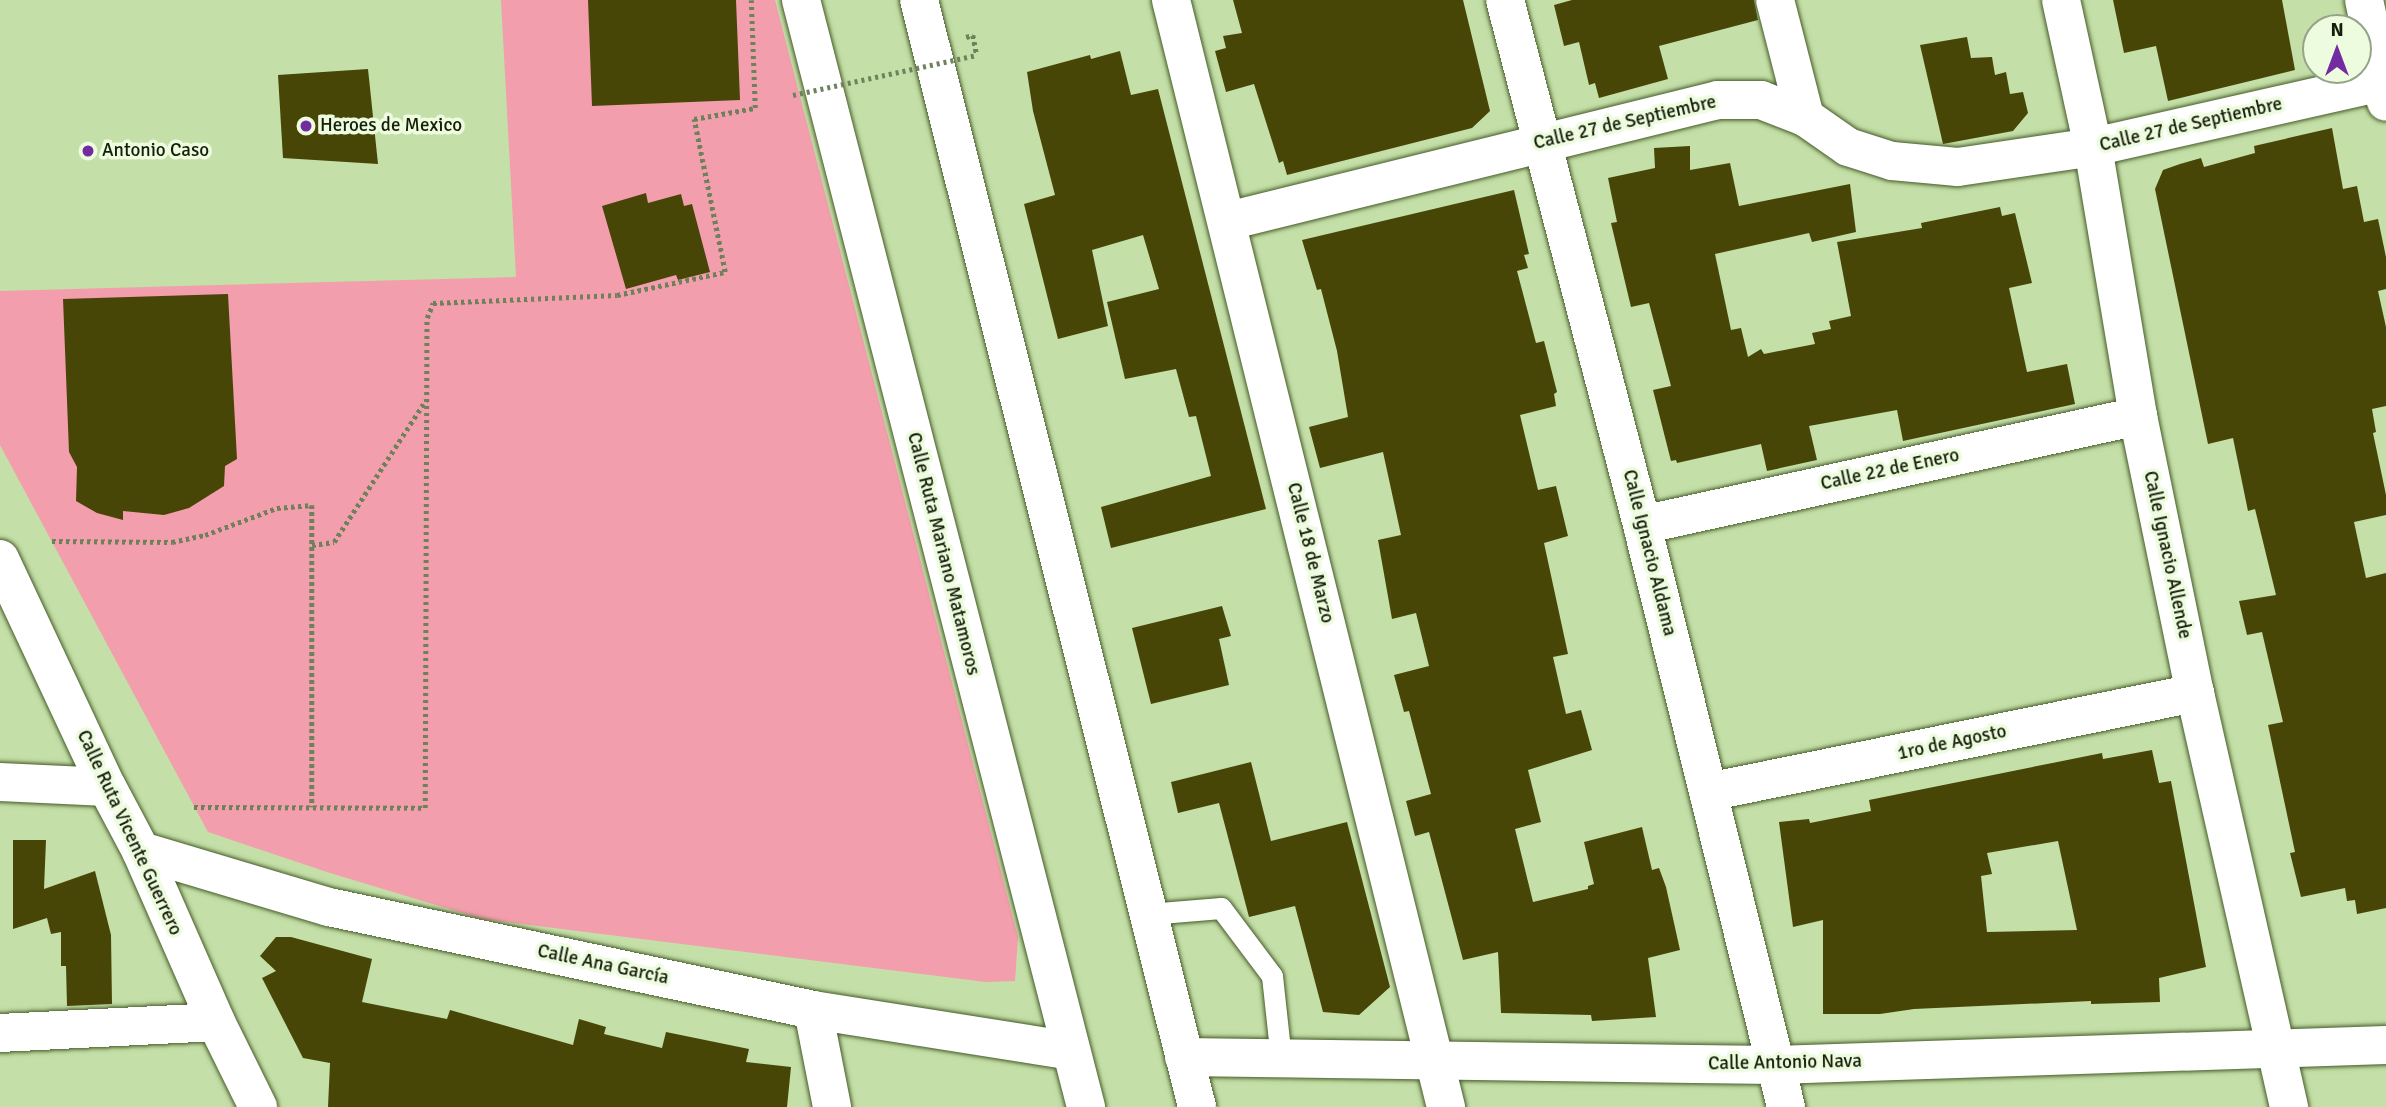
<!DOCTYPE html>
<html>
<head>
<meta charset="utf-8">
<style>
  body { margin:0 }
  #map { position:relative; width:2386px; height:1107px; overflow:hidden; background:#c4dfa7; font-family:Signika,sans-serif }
  div>[style] { position:absolute }
  [style*='--x'] { left:calc(var(--x)*1px); top:calc(var(--y)*1px); width:calc(var(--w)*1px); rotate:calc(var(--a)*1deg) }
  .green>* { inset:0; background:#f29eac }
  .building>* { inset:0; background:#474607 }
  .path>* { height:4.5px; margin-top:-2.25px; transform-origin:0; background:repeating-linear-gradient(90deg,#6f815a 0 3.5px,transparent 0 7px) }
  .roads { filter:drop-shadow(0 0 2px #465c29) drop-shadow(0 0 2px #465c29) }
  .service>* { height:21px; margin:-10.5px; padding:0 10.5px; transform-origin:10.5px; border-radius:10.5px; background:#fff }
  .minor>* { height:38px; margin:-19px; padding:0 19px; transform-origin:19px; border-radius:19px; background:#fff }
  .secondary>* { height:38px; margin:-19px; padding:0 19px; transform-origin:19px; border-radius:19px; background:#fff }
  .primary>* { height:38px; margin:-19px; padding:0 19px; transform-origin:19px; border-radius:19px; background:#fff }
  .path-bridge>* { height:4.5px; margin-top:-2.25px; transform-origin:0; background:repeating-linear-gradient(90deg,#6f815a 0 3.5px,transparent 0 7px) }
  .dots>* { width:19px; height:19px; translate:-50% -50%; box-sizing:border-box; border:4px solid #edfbdf; border-radius:50% }
  span { translate:-50% -50%; white-space:nowrap; text-align:center; line-height:1.15; -webkit-text-stroke:7px #edfbdf; paint-order:stroke }
  .street-label { font-size:19px; color:#151e09 }
  .poi-label { font-size:19px; color:#151e09 }
  .left { translate:0 -50%; text-align:left }
  .north { position:absolute; left:2302px; top:14px; width:70px; height:70px; box-sizing:border-box; background:#edfbdf; border:2px solid #97a389; border-radius:50%; rotate:0deg; font-size:19px; font-weight:700; line-height:28px; text-align:center; color:#151e09 }
  .north::after { content:''; display:block; margin:auto; width:24px; height:32px; background:#722ca0; clip-path:polygon(50% 0,100% 100%,50% 72%,0 100%) }
</style>
</head>
<body>
<div id="map">
  <div class="green">
    <div style="clip-path:polygon(501px 0,775px 0,1018px 937px,1015px 981px,986px 982px,482px 919px,327px 872px,208px 832px,0 445px,0 291px,516px 277px)"></div>
  </div>
  <div class="building">
    <div style="clip-path:polygon(588px 0,736px 0,740px 100px,592px 106px)"></div>
    <div style="clip-path:polygon(1233px 0,1463px 0,1490px 111px,1472px 128px,1287px 175px,1283px 161px,1279px 163px,1254px 84px,1226px 92px,1215px 51px,1226px 48px,1223px 36px,1242px 33px)"></div>
    <div style="clip-path:polygon(1572px 0,1754px 0,1758px 20px,1659px 46px,1668px 79px,1599px 98px,1595px 83px,1589px 85px,1579px 42px,1564px 46px,1554px 5px)"></div>
    <div style="clip-path:polygon(2113px 0,2282px 0,2295px 70px,2168px 101px,2156px 46px,2124px 53px)"></div>
    <div style="clip-path:polygon(1967px 37px,1971px 58px,1992px 57px,1995px 75px,2006px 72px,2010px 94px,2023px 92px,2028px 113px,2013px 131px,1943px 144px,1920px 45px)"></div>
    <div style="clip-path:polygon(1120px 51px,1131px 95px,1158px 89px,1266px 509px,1111px 548px,1101px 507px,1211px 476px,1196px 416px,1189px 417px,1176px 369px,1125px 379px,1107px 302px,1159px 289px,1143px 235px,1092px 250px,1108px 326px,1058px 339px,1024px 204px,1055px 195px,1033px 111px,1027px 72px,1090px 55px,1091px 59px)"></div>
    <div style="clip-path:polygon(368px 69px,378px 164px,283px 158px,278px 75px)"></div>
    <div style="clip-path:polygon(2332px 128px,2343px 189px,2357px 186px,2364px 222px,2378px 219px,2386px 257px,2386px 289px,2378px 291px,2386px 327px,2386px 406px,2372px 409px,2376px 432px,2373px 433px,2386px 495px,2386px 515px,2354px 522px,2366px 578px,2386px 573px,2386px 908px,2357px 914px,2355px 900px,2347px 901px,2345px 888px,2301px 897px,2290px 853px,2295px 852px,2268px 725px,2283px 722px,2262px 632px,2247px 635px,2239px 601px,2276px 595px,2255px 509px,2248px 511px,2233px 438px,2208px 444px,2155px 189px,2163px 170px,2180px 164px,2201px 158px,2204px 167px,2255px 153px,2254px 146px)"></div>
    <div style="clip-path:polygon(1690px 146px,1690px 170px,1730px 163px,1739px 206px,1850px 184px,1856px 232px,1812px 242px,1809px 233px,1715px 254px,1731px 330px,1741px 328px,1748px 357px,1761px 349px,1764px 354px,1815px 344px,1812px 333px,1831px 329px,1829px 321px,1851px 316px,1837px 242px,1922px 228px,1921px 223px,2000px 207px,2002px 216px,2015px 213px,2032px 283px,2009px 288px,2027px 372px,2067px 364px,2075px 404px,1903px 441px,1897px 410px,1809px 426px,1817px 460px,1767px 471px,1761px 444px,1677px 463px,1676px 460px,1671px 461px,1653px 390px,1671px 386px,1649px 303px,1631px 307px,1611px 223px,1617px 222px,1608px 178px,1655px 168px,1654px 148px)"></div>
    <div style="clip-path:polygon(1514px 190px,1529px 254px,1524px 255px,1528px 268px,1517px 271px,1536px 343px,1544px 341px,1557px 392px,1554px 394px,1556px 406px,1520px 415px,1538px 490px,1556px 486px,1568px 536px,1544px 543px,1568px 654px,1553px 657px,1566px 714px,1581px 710px,1592px 750px,1528px 770px,1541px 822px,1515px 829px,1533px 902px,1588px 889px,1588px 886px,1594px 884px,1584px 842px,1642px 827px,1652px 870px,1659px 868px,1666px 887px,1680px 950px,1648px 958px,1656px 1017px,1592px 1021px,1591px 1015px,1501px 1013px,1498px 952px,1463px 960px,1429px 832px,1415px 836px,1406px 801px,1431px 794px,1409px 711px,1404px 712px,1394px 675px,1429px 666px,1416px 613px,1392px 619px,1378px 540px,1401px 535px,1383px 452px,1320px 468px,1309px 427px,1348px 417px,1337px 351px,1321px 289px,1317px 290px,1302px 240px)"></div>
    <div style="clip-path:polygon(646px 193px,648px 203px,681px 194px,684px 206px,692px 204px,710px 272px,678px 280px,676px 275px,626px 289px,602px 206px)"></div>
    <div style="clip-path:polygon(228px 294px,237px 459px,225px 466px,224px 486px,189px 508px,164px 515px,123px 511px,123px 520px,97px 513px,76px 501px,77px 467px,69px 452px,63px 299px)"></div>
    <div style="clip-path:polygon(1222px 606px,1231px 636px,1219px 639px,1229px 685px,1151px 704px,1132px 628px)"></div>
    <div style="clip-path:polygon(evenodd,2152px 750px,2159px 783px,2171px 781px,2206px 967px,2159px 978px,2160px 1002px,2091px 1004px,2091px 1001px,1914px 1009px,1880px 1014px,1823px 1014px,1823px 920px,1793px 927px,1779px 822px,1809px 819px,1810px 823px,1871px 811px,1869px 800px,2102px 753px,2103px 759px,2152px 750px,2058px 841px,2077px 930px,1987px 932px,1981px 876px,1992px 874px,1987px 853px,2058px 841px)"></div>
    <div style="clip-path:polygon(1251px 762px,1271px 841px,1347px 822px,1390px 987px,1359px 1015px,1323px 1012px,1295px 906px,1249px 917px,1219px 803px,1178px 813px,1171px 782px)"></div>
    <div style="clip-path:polygon(13px 840px,46px 840px,44px 889px,95px 871px,111px 935px,112px 1004px,67px 1006px,66px 966px,61px 966px,61px 932px,51px 934px,47px 918px,13px 929px)"></div>
    <div style="clip-path:polygon(276px 937px,291px 937px,372px 959px,362px 1002px,447px 1019px,450px 1010px,573px 1045px,579px 1019px,606px 1027px,604px 1034px,662px 1048px,666px 1032px,749px 1049px,746px 1062px,791px 1067px,787px 1107px,328px 1107px,330px 1063px,303px 1058px,262px 978px,276px 971px,260px 956px)"></div>
  </div>
  <div class="path">
    <div style="--x:966;--y:37;--w:7;--a:-16"></div>
    <div style="--x:973;--y:35;--w:20;--a:79"></div>
    <div style="--x:52;--y:541;--w:120;--a:0.5"></div>
    <div style="--x:172;--y:542;--w:34;--a:-12"></div>
    <div style="--x:205;--y:535;--w:77;--a:-20.6"></div>
    <div style="--x:277;--y:508;--w:35;--a:-5"></div>
    <div style="--x:312;--y:505;--w:302;--a:90"></div>
    <div style="--x:312;--y:545;--w:22;--a:-8"></div>
    <div style="--x:334;--y:542;--w:169;--a:-57.1"></div>
    <div style="--x:194;--y:807;--w:231;--a:0.2"></div>
    <div style="--x:425;--y:808;--w:490;--a:-89.8"></div>
    <div style="--x:427;--y:318;--w:16;--a:-68"></div>
    <div style="--x:433;--y:303;--w:184;--a:-2.5"></div>
    <div style="--x:617;--y:295;--w:110;--a:-12"></div>
    <div style="--x:725;--y:272;--w:156;--a:-101.5"></div>
    <div style="--x:694;--y:119;--w:62;--a:-10.2"></div>
    <div style="--x:755;--y:108;--w:108;--a:-92.1"></div>
  </div>
  <div class="roads">
    <div class="service">
      <div style="--x:1148;--y:914;--w:73;--a:-4.7"></div>
      <div style="--x:1221;--y:908;--w:85;--a:53.1"></div>
      <div style="--x:1272;--y:976;--w:83;--a:83.8"></div>
    </div>
    <div class="minor">
      <div style="--x:1171;--y:0;--w:1141;--a:76.05"></div>
      <div style="--x:1505;--y:0;--w:543;--a:75.37"></div>
      <div style="--x:1642;--y:525;--w:600;--a:76.1"></div>
      <div style="--x:1775;--y:0;--w:121;--a:75.6"></div>
      <div style="--x:2061;--y:0;--w:150;--a:77.7"></div>
      <div style="--x:2093;--y:147;--w:273;--a:80.5"></div>
      <div style="--x:2138;--y:416;--w:283;--a:78.4"></div>
      <div style="--x:2195;--y:693;--w:425;--a:77.2"></div>
      <div style="--x:2364;--y:0;--w:104;--a:77.8"></div>
      <div style="--x:1228;--y:221;--w:505;--a:-13.87"></div>
      <div style="--x:1718;--y:100;--w:43;--a:0"></div>
      <div style="--x:1761;--y:100;--w:47;--a:21.1"></div>
      <div style="--x:1805;--y:117;--w:52;--a:34.9"></div>
      <div style="--x:1848;--y:147;--w:46;--a:17.7"></div>
      <div style="--x:1892;--y:161;--w:66;--a:5.2"></div>
      <div style="--x:1958;--y:167;--w:136;--a:-8.4"></div>
      <div style="--x:2093;--y:147;--w:300;--a:-12.7"></div>
      <div style="--x:1642;--y:525;--w:508;--a:-12.39"></div>
      <div style="--x:0;--y:782;--w:107;--a:2.7"></div>
      <div style="--x:1708;--y:792;--w:497;--a:-11.5"></div>
      <div style="--x:141;--y:851;--w:196;--a:16.6"></div>
      <div style="--x:329;--y:907;--w:495;--a:12"></div>
      <div style="--x:813;--y:1010;--w:261;--a:9"></div>
      <div style="--x:813;--y:1010;--w:99;--a:78.9"></div>
      <div style="--x:0;--y:1033;--w:216;--a:-2.9"></div>
      <div style="--x:1184;--y:1057;--w:591;--a:0.78"></div>
      <div style="--x:1775;--y:1065;--w:611;--a:-1.87"></div>
    </div>
    <div class="secondary">
      <div style="--x:0;--y:559;--w:252;--a:64.9"></div>
      <div style="--x:107;--y:787;--w:72;--a:62"></div>
      <div style="--x:141;--y:851;--w:187;--a:66.3"></div>
      <div style="--x:216;--y:1022;--w:95;--a:63.7"></div>
    </div>
    <div class="primary">
      <div style="--x:801;--y:0;--w:1143;--a:75.56"></div>
      <div style="--x:919;--y:0;--w:1141;--a:75.9"></div>
    </div>
  </div>
  <div class="path-bridge">
    <div style="--x:793;--y:95;--w:188;--a:-12.3"></div>
  </div>
  <div class="dots">
    <div style="left:306px;top:126px;background:#722ca0"></div>
    <div style="left:88px;top:151px;background:#722ca0"></div>
  </div>
  <div class="street-label">
    <span style="left:1625px;top:123px;rotate:-13deg">Calle 27 de Septiembre</span>
    <span style="left:2191px;top:125px;rotate:-13deg">Calle 27 de Septiembre</span>
    <span style="left:1890px;top:470px;rotate:-12deg">Calle 22 de Enero</span>
    <span style="left:1310px;top:553px;rotate:76deg">Calle 18 de Marzo</span>
    <span style="left:1649px;top:553px;rotate:76deg">Calle Ignacio Aldama</span>
    <span style="left:943px;top:554px;rotate:76deg">Calle Ruta Mariano Matamoros</span>
    <span style="left:2167px;top:555px;rotate:78deg">Calle Ignacio Allende</span>
    <span style="left:1952px;top:743px;rotate:-12deg">1ro de Agosto</span>
    <span style="left:129px;top:833px;rotate:65deg">Calle Ruta Vicente Guerrero</span>
    <span style="left:603px;top:965px;rotate:12deg">Calle Ana García</span>
    <span style="left:1785px;top:1063px;rotate:-1deg">Calle Antonio Nava</span>
  </div>
  <div class="poi-label">
    <span class="left" style="left:320px;top:126px">Heroes de Mexico</span>
    <span class="left" style="left:102px;top:151px">Antonio Caso</span>
  </div>
  <div class="north">N</div>
</div>
</body>
</html>
